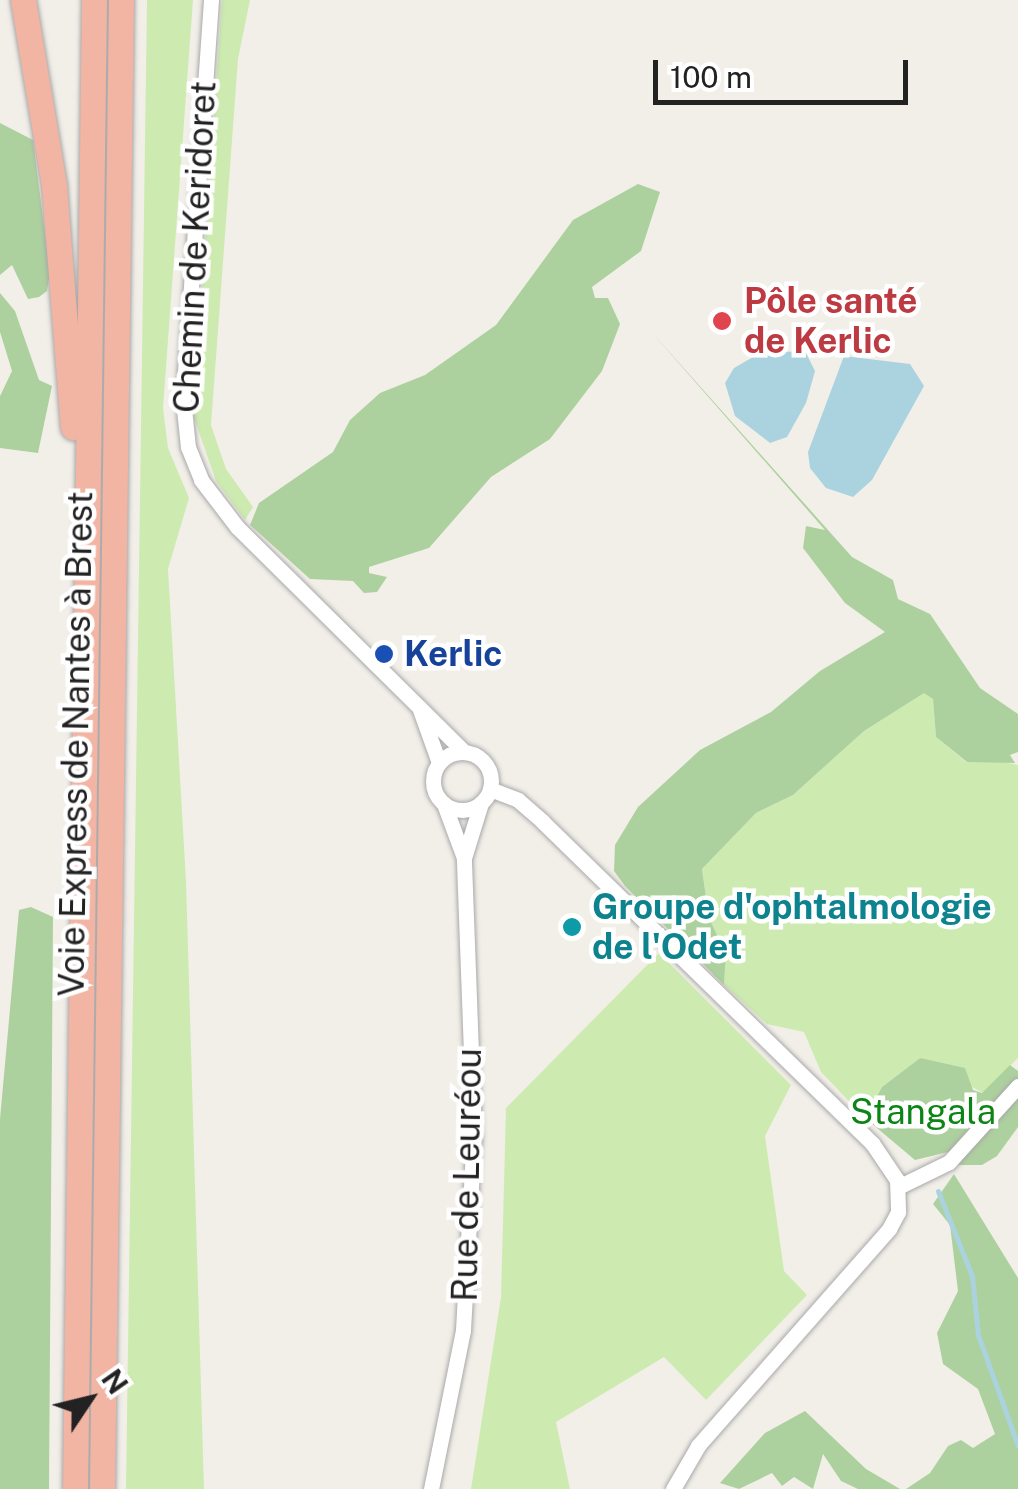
<!DOCTYPE html>
<html>
<head>
<meta charset="utf-8">
<style>
  body { margin:0 }
  #map { position:relative; width:1018px; height:1489px; overflow:hidden; background:#f2efe9; font-family:"Public Sans",sans-serif }
  div>[style] { position:absolute }
  [style*='--x'] { left:calc(var(--x)*1px); top:calc(var(--y)*1px); width:calc(var(--w)*1px); rotate:calc(var(--a)*1deg) }
  .grass>* { inset:0; background:#cdebb0 }
  .forest>* { inset:0; background:#add19e }
  .water>* { inset:0; background:#aad3df }
  .stream>* { height:5px; margin:-2.5px; padding:0 2.5px; transform-origin:2.5px; border-radius:2.5px; background:#aad3df }
  .roads { filter:drop-shadow(0 0 2px #a9a9a9) drop-shadow(0 0 2px #a9a9a9) }
  .minor>* { height:15px; margin:-7.5px; padding:0 7.5px; transform-origin:7.5px; border-radius:7.5px; background:#fff }
  .minor>.ring { margin:-7.5px; padding:0; box-sizing:content-box; background:none; border:15px solid #fff; border-radius:50% }
  .trunk>* { height:25px; margin:-12.5px; padding:0 12.5px; transform-origin:12.5px; border-radius:12.5px; background:#f2b4a3 }
  .dots>* { width:28px; height:28px; translate:-50% -50%; box-sizing:border-box; border:5px solid #fff; border-radius:50% }
  span { translate:-50% -50%; white-space:nowrap; text-align:center; line-height:1.15; -webkit-text-stroke:9px #fff; paint-order:stroke }
  .street-label { font-size:35px; color:#222 }
  .health-label { font-size:35px; color:#be3a42; font-weight:700 }
  .left { translate:0 -50%; text-align:left }
  .transit-label { font-size:35px; color:#164399; font-weight:700 }
  .culture-label { font-size:35px; color:#0d838f; font-weight:700 }
  .park-label { font-size:35px; color:#0c8416 }
  .north { position:absolute; left:40px; top:1349px; width:100px; height:100px; -webkit-text-stroke:8px #fff; paint-order:stroke; rotate:55deg; font-size:28px; font-weight:700; line-height:40px; text-align:center; color:#222 }
  .north::after { content:''; display:block; margin:auto; width:35px; height:45px; background:#222; clip-path:polygon(50% 0,100% 100%,50% 72%,0 100%) }
  .scale { position:absolute; left:653px; top:60px; width:255px; height:45px; box-sizing:border-box; border:5px solid #222; border-top:0; padding-left:12px; font-size:30px; line-height:35px; white-space:nowrap; color:#222; -webkit-text-stroke:8px #fff; paint-order:stroke }
</style>
</head>
<body>
<div id="map">
  <div class="grass">
    <div style="clip-path:polygon(147px 0,193px 0,163px 408px,168px 448px,189px 498px,168px 569px,186px 881px,204px 1489px,126px 1489px)"></div>
    <div style="clip-path:polygon(222px 0,250px 0,238px 59px,211px 425px,226px 469px,253px 507px,245px 520px,216px 481px,193px 415px)"></div>
    <div style="clip-path:polygon(925px 692px,933px 699px,936px 737px,966px 762px,984px 758px,1018px 765px,1018px 1058px,983px 1093px,920px 1058px,882px 1087px,865px 1118px,821px 1072px,804px 1032px,767px 1024px,724px 985px,726px 955px,709px 918px,702px 869px,756px 813px,793px 795px,864px 731px)"></div>
    <div style="clip-path:polygon(659px 953px,791px 1085px,765px 1136px,784px 1271px,807px 1295px,706px 1400px,664px 1357px,556px 1422px,570px 1489px,471px 1489px,501px 1297px,506px 1108px)"></div>
  </div>
  <div class="forest">
    <div style="clip-path:polygon(0 123px,33px 140px,50px 272px,47px 291px,39px 297px,28px 299px,12px 265px,0 275px)"></div>
    <div style="clip-path:polygon(638px 184px,660px 192px,641px 251px,592px 287px,595px 298px,608px 298px,620px 324px,602px 371px,550px 439px,491px 477px,429px 548px,369px 567px,369px 573px,387px 577px,377px 592px,364px 593px,353px 581px,310px 579px,250px 525px,259px 503px,333px 452px,350px 420px,380px 393px,425px 375px,496px 325px,573px 220px)"></div>
    <div style="clip-path:polygon(0 293px,15px 311px,39px 380px,52px 386px,38px 453px,0 448px,0 396px,12px 371px,0 332px)"></div>
    <div style="clip-path:polygon(648px 328px,852px 557px,893px 580px,898px 599px,930px 614px,980px 688px,1018px 714px,1018px 752px,1010px 755px,1015px 763px,967px 762px,936px 737px,933px 699px,924px 693px,864px 731px,793px 795px,756px 813px,702px 869px,709px 918px,726px 954px,724px 985px,625px 886px,614px 871px,615px 845px,638px 807px,700px 750px,771px 712px,820px 671px,885px 632px,845px 603px,803px 548px,806px 526px,825px 530px)"></div>
    <div style="clip-path:polygon(31px 907px,53px 917px,49px 1489px,0 1489px,0 1119px,19px 910px)"></div>
    <div style="clip-path:polygon(920px 1058px,965px 1068px,973px 1090px,982px 1093px,1010px 1065px,1018px 1071px,1018px 1127px,997px 1156px,982px 1165px,958px 1165px,979px 1139px,974px 1124px,952px 1151px,915px 1160px,865px 1118px,882px 1087px)"></div>
    <div style="clip-path:polygon(954px 1174px,1018px 1278px,1018px 1489px,906px 1489px,930px 1473px,948px 1446px,961px 1440px,973px 1448px,995px 1434px,978px 1389px,943px 1364px,937px 1333px,958px 1291px,950px 1225px,933px 1204px)"></div>
    <div style="clip-path:polygon(805px 1411px,866px 1469px,900px 1489px,858px 1489px,841px 1481px,823px 1454px,813px 1489px,794px 1477px,782px 1486px,772px 1473px,739px 1489px,720px 1483px,765px 1433px)"></div>
  </div>
  <div class="water">
    <div style="clip-path:polygon(805px 351px,815px 371px,806px 403px,787px 437px,770px 443px,735px 416px,725px 383px,734px 368px,760px 353px)"></div>
    <div style="clip-path:polygon(844px 356px,910px 364px,924px 386px,872px 480px,853px 497px,826px 488px,810px 468px,808px 452px)"></div>
  </div>
  <div class="stream">
    <div style="--x:938;--y:1191;--w:92;--a:68.2"></div>
    <div style="--x:972;--y:1276;--w:59;--a:84.2"></div>
    <div style="--x:978;--y:1335;--w:118;--a:70.2"></div>
  </div>
  <div class="roads">
    <div class="minor">
      <div style="--x:211;--y:0;--w:400;--a:94"></div>
      <div style="--x:183;--y:399;--w:48;--a:84.1"></div>
      <div style="--x:188;--y:447;--w:35;--a:68"></div>
      <div style="--x:201;--y:480;--w:59;--a:52.5"></div>
      <div style="--x:237;--y:527;--w:320;--a:44.7"></div>
      <div style="--x:419;--y:707;--w:59;--a:70.3"></div>
      <div class="ring" style="left:433px;top:752px;width:43px;height:43px"></div>
      <div style="--x:490;--y:789;--w:30;--a:21"></div>
      <div style="--x:518;--y:800;--w:33;--a:41"></div>
      <div style="--x:543;--y:822;--w:460;--a:44.3"></div>
      <div style="--x:872;--y:1143;--w:45;--a:56"></div>
      <div style="--x:897;--y:1180;--w:32;--a:88"></div>
      <div style="--x:898;--y:1212;--w:19;--a:118"></div>
      <div style="--x:889;--y:1229;--w:289;--a:131.4"></div>
      <div style="--x:698;--y:1446;--w:50;--a:120.2"></div>
      <div style="--x:464;--y:858;--w:58;--a:-72.8"></div>
      <div style="--x:898;--y:1187;--w:57;--a:-26.1"></div>
      <div style="--x:949;--y:1162;--w:103;--a:-47.8"></div>
      <div style="--x:431;--y:1489;--w:162;--a:-78.6"></div>
      <div style="--x:463;--y:1330;--w:195;--a:-86.8"></div>
      <div style="--x:474;--y:1135;--w:277;--a:-92.1"></div>
      <div style="--x:464;--y:858;--w:58;--a:-110.3"></div>
    </div>
    <div class="trunk">
      <div style="--x:23;--y:0;--w:189;--a:80.5"></div>
      <div style="--x:54;--y:186;--w:242;--a:85.5"></div>
      <div style="--x:75;--y:1489;--w:1489;--a:-89.27"></div>
      <div style="--x:102;--y:1489;--w:1489;--a:-89.27"></div>
    </div>
  </div>
  <div class="dots">
    <div style="left:722px;top:321px;background:#e0444e"></div>
    <div style="left:384px;top:654px;background:#1a4fb4"></div>
    <div style="left:572px;top:927px;background:#0f9aa8"></div>
  </div>
  <div class="street-label">
    <span style="left:195px;top:247px;rotate:-87deg">Chemin de Keridoret</span>
    <span style="left:76px;top:744px;rotate:-89deg">Voie Express de Nantes à Brest</span>
    <span style="left:467px;top:1175px;rotate:-89deg">Rue de Leuréou</span>
  </div>
  <div class="health-label">
    <span class="left" style="left:744px;top:321px">Pôle santé<br>de Kerlic</span>
  </div>
  <div class="transit-label">
    <span class="left" style="left:404px;top:654px">Kerlic</span>
  </div>
  <div class="culture-label">
    <span class="left" style="left:592px;top:927px">Groupe d'ophtalmologie<br>de l'Odet</span>
  </div>
  <div class="park-label">
    <span style="left:923px;top:1112px">Stangala</span>
  </div>
  <div class="north">N</div>
  <div class="scale">100 m</div>
</div>
</body>
</html>
